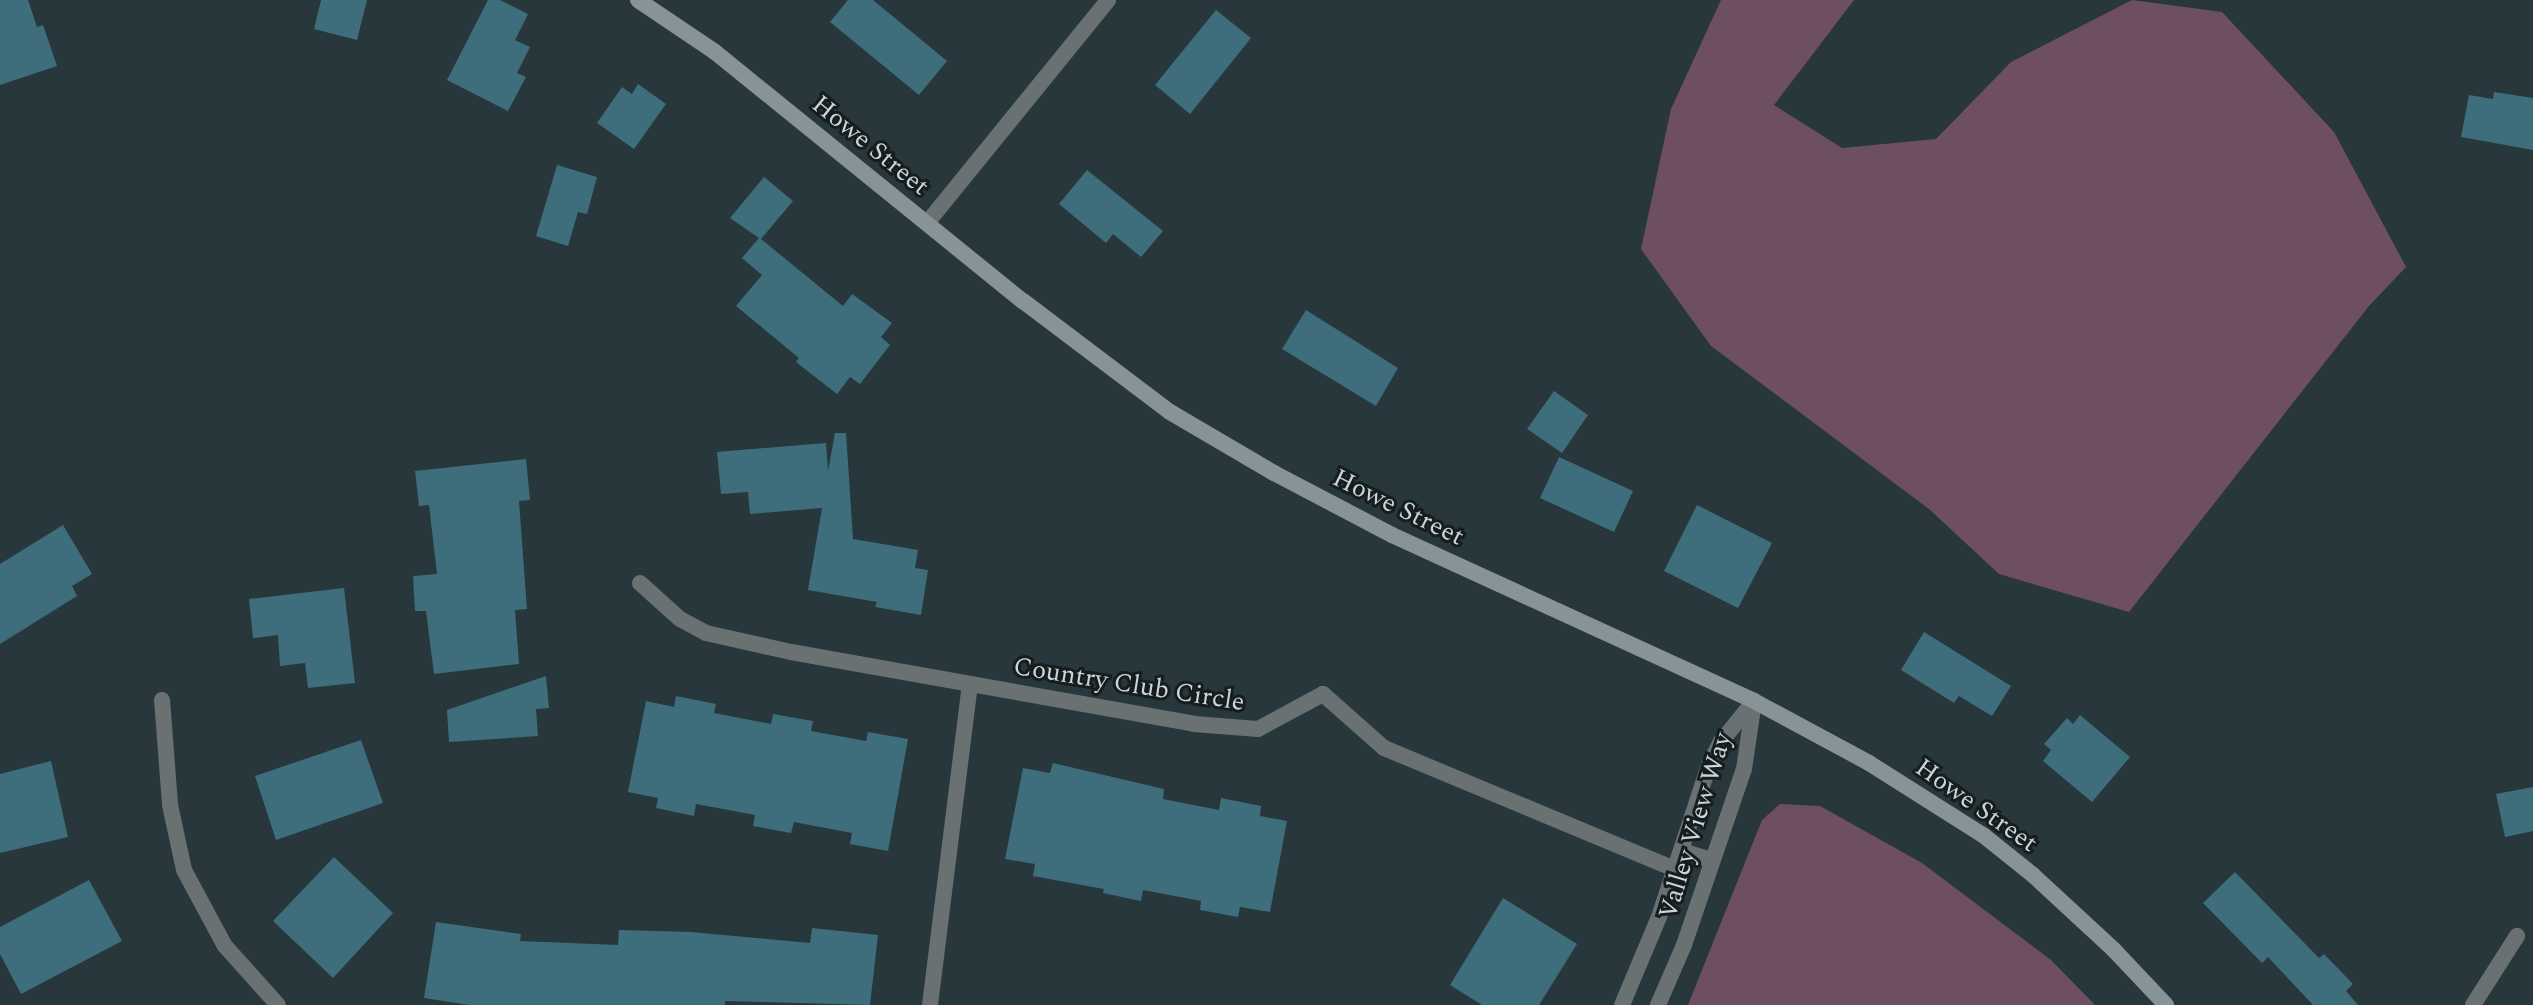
<!DOCTYPE html>
<html>
<head>
<meta charset="utf-8">
<style>
  body { margin:0 }
  #map { position:relative; width:2533px; height:1005px; overflow:hidden; background:#28373b; font-family:Spectral,serif }
  div>[style] { position:absolute }
  [style*='--x'] { left:calc(var(--x)*1px); top:calc(var(--y)*1px); width:calc(var(--w)*1px); rotate:calc(var(--a)*1deg) }
  .green>* { inset:0; background:#6d4f61 }
  .building>* { inset:0; background:#3e6e7b }
  .service>* { height:16px; margin:-8px; padding:0 8px; transform-origin:8px; border-radius:8px; background:#6a7173 }
  .minor>* { height:16px; margin:-8px; padding:0 8px; transform-origin:8px; border-radius:8px; background:#6a7173 }
  .secondary>* { height:16px; margin:-8px; padding:0 8px; transform-origin:8px; border-radius:8px; background:#879396 }
  span { translate:-50% -50%; white-space:nowrap; text-align:center; line-height:1.15; -webkit-text-stroke:6px #161d1f; paint-order:stroke }
  .street-label { font-size:26px; color:#cbd4d7 }
</style>
</head>
<body>
<div id="map">
  <div class="green">
    <div style="clip-path:polygon(1721px 0,1854px 0,1774px 105px,1842px 148px,1936px 139px,2011px 62px,2132px 0,2222px 12px,2334px 132px,2406px 267px,2369px 306px,2129px 612px,1999px 574px,1929px 509px,1711px 346px,1641px 249px,1671px 109px)"></div>
    <div style="clip-path:polygon(1780px 804px,1820px 806px,1922px 863px,2051px 960px,2095px 1005px,1688px 1005px,1762px 820px)"></div>
  </div>
  <div class="building">
    <div style="clip-path:polygon(0 0,28px 0,37px 27px,43px 25px,57px 66px,0 85px)"></div>
    <div style="clip-path:polygon(321px 0,367px 0,357px 40px,314px 29px)"></div>
    <div style="clip-path:polygon(488px 0,500px 0,528px 14px,515px 40px,530px 47px,517px 73px,526px 77px,508px 111px,447px 80px)"></div>
    <div style="clip-path:polygon(848px 0,873px 0,947px 61px,919px 95px,830px 22px)"></div>
    <div style="clip-path:polygon(1216px 10px,1251px 38px,1190px 114px,1155px 85px)"></div>
    <div style="clip-path:polygon(638px 84px,666px 104px,634px 149px,597px 123px,622px 87px,632px 94px)"></div>
    <div style="clip-path:polygon(2494px 92px,2533px 98px,2533px 150px,2461px 137px,2469px 95px,2493px 99px)"></div>
    <div style="clip-path:polygon(557px 165px,597px 177px,587px 214px,578px 212px,568px 246px,536px 236px)"></div>
    <div style="clip-path:polygon(1087px 170px,1163px 231px,1141px 257px,1113px 234px,1106px 243px,1059px 204px)"></div>
    <div style="clip-path:polygon(764px 177px,793px 201px,761px 239px,843px 306px,852px 294px,892px 323px,881px 337px,890px 345px,860px 384px,850px 377px,837px 394px,796px 362px,799px 358px,736px 306px,762px 275px,742px 258px,759px 238px,730px 218px)"></div>
    <div style="clip-path:polygon(1306px 310px,1398px 368px,1376px 406px,1282px 349px)"></div>
    <div style="clip-path:polygon(1554px 391px,1588px 415px,1562px 453px,1527px 429px)"></div>
    <div style="clip-path:polygon(835px 433px,846px 433px,853px 539px,918px 550px,915px 568px,928px 570px,921px 615px,875px 607px,877px 602px,808px 590px,822px 508px,750px 514px,748px 492px,721px 494px,717px 452px,826px 443px,828px 471px)"></div>
    <div style="clip-path:polygon(1559px 457px,1633px 491px,1614px 532px,1540px 498px)"></div>
    <div style="clip-path:polygon(526px 459px,530px 500px,519px 501px,527px 609px,515px 610px,519px 664px,434px 674px,426px 611px,415px 611px,413px 576px,437px 574px,429px 505px,419px 506px,415px 471px)"></div>
    <div style="clip-path:polygon(1697px 505px,1772px 543px,1738px 608px,1664px 571px)"></div>
    <div style="clip-path:polygon(63px 525px,92px 574px,72px 586px,77px 596px,0 644px,0 564px)"></div>
    <div style="clip-path:polygon(344px 588px,355px 683px,308px 688px,305px 663px,280px 666px,278px 635px,253px 638px,249px 599px)"></div>
    <div style="clip-path:polygon(1924px 632px,2011px 686px,1992px 716px,1959px 696px,1954px 703px,1901px 670px)"></div>
    <div style="clip-path:polygon(546px 676px,549px 708px,536px 709px,538px 736px,449px 742px,447px 710px)"></div>
    <div style="clip-path:polygon(676px 696px,716px 704px,714px 713px,771px 724px,773px 714px,813px 721px,811px 731px,866px 741px,868px 732px,908px 739px,888px 851px,850px 844px,852px 833px,794px 822px,791px 833px,753px 826px,755px 815px,696px 804px,694px 816px,656px 808px,658px 798px,628px 792px,646px 701px,674px 707px)"></div>
    <div style="clip-path:polygon(2080px 715px,2130px 757px,2092px 802px,2043px 761px,2051px 750px,2044px 744px,2067px 718px,2073px 724px)"></div>
    <div style="clip-path:polygon(361px 740px,383px 803px,276px 840px,255px 776px)"></div>
    <div style="clip-path:polygon(51px 761px,68px 837px,0 853px,0 774px)"></div>
    <div style="clip-path:polygon(1053px 763px,1164px 789px,1163px 799px,1219px 810px,1221px 798px,1261px 806px,1260px 816px,1287px 821px,1270px 912px,1240px 907px,1238px 917px,1200px 910px,1201px 901px,1143px 890px,1141px 901px,1103px 893px,1104px 889px,1033px 876px,1035px 864px,1005px 859px,1023px 768px,1050px 773px)"></div>
    <div style="clip-path:polygon(2533px 787px,2533px 831px,2505px 837px,2496px 794px)"></div>
    <div style="clip-path:polygon(334px 857px,393px 913px,333px 978px,273px 921px)"></div>
    <div style="clip-path:polygon(2235px 872px,2319px 958px,2324px 954px,2353px 984px,2346px 991px,2358px 1005px,2313px 1005px,2268px 957px,2262px 963px,2203px 903px)"></div>
    <div style="clip-path:polygon(89px 880px,122px 941px,21px 994px,0 954px,0 927px)"></div>
    <div style="clip-path:polygon(1503px 898px,1577px 944px,1539px 1005px,1482px 1005px,1450px 985px)"></div>
    <div style="clip-path:polygon(436px 922px,521px 934px,520px 941px,618px 945px,619px 930px,691px 932px,810px 943px,812px 928px,878px 935px,870px 1005px,725px 1001px,725px 1005px,469px 1005px,424px 998px)"></div>
  </div>
  <div class="service">
    <div style="--x:1682;--y:851;--w:31;--a:17"></div>
    <div style="--x:930;--y:1005;--w:322;--a:-82.9"></div>
  </div>
  <div class="minor">
    <div style="--x:927;--y:223;--w:287;--a:-50.9"></div>
    <div style="--x:640;--y:583;--w:54;--a:42"></div>
    <div style="--x:680;--y:619;--w:30;--a:28"></div>
    <div style="--x:706;--y:633;--w:87;--a:12.6"></div>
    <div style="--x:791;--y:652;--w:409;--a:10.1"></div>
    <div style="--x:1194;--y:724;--w:64;--a:4.5"></div>
    <div style="--x:1258;--y:729;--w:74;--a:-28.3"></div>
    <div style="--x:1323;--y:694;--w:81;--a:41.5"></div>
    <div style="--x:1384;--y:748;--w:315;--a:22.6"></div>
    <div style="--x:162;--y:700;--w:105;--a:85.6"></div>
    <div style="--x:170;--y:805;--w:66;--a:77.8"></div>
    <div style="--x:184;--y:870;--w:86;--a:61.7"></div>
    <div style="--x:225;--y:946;--w:79;--a:48.1"></div>
    <div style="--x:1622;--y:1005;--w:95;--a:-67.2"></div>
    <div style="--x:1659;--y:917;--w:160;--a:-71.8"></div>
    <div style="--x:1709;--y:765;--w:25;--a:-63"></div>
    <div style="--x:1720;--y:743;--w:54;--a:-51"></div>
    <div style="--x:1658;--y:1005;--w:65;--a:-66.6"></div>
    <div style="--x:1684;--y:945;--w:186;--a:-71.2"></div>
    <div style="--x:1744;--y:769;--w:69;--a:-81.6"></div>
    <div style="--x:2473;--y:1005;--w:82;--a:-57.5"></div>
  </div>
  <div class="secondary">
    <div style="--x:638;--y:0;--w:93;--a:34"></div>
    <div style="--x:715;--y:52;--w:396;--a:39"></div>
    <div style="--x:1023;--y:301;--w:184;--a:37.1"></div>
    <div style="--x:1170;--y:412;--w:121;--a:30.4"></div>
    <div style="--x:1274;--y:473;--w:133;--a:27.7"></div>
    <div style="--x:1392;--y:535;--w:398;--a:24.6"></div>
    <div style="--x:1754;--y:701;--w:131;--a:28.3"></div>
    <div style="--x:1869;--y:763;--w:135;--a:32.3"></div>
    <div style="--x:1983;--y:835;--w:64;--a:38.7"></div>
    <div style="--x:2033;--y:875;--w:110;--a:42.8"></div>
    <div style="--x:2114;--y:950;--w:76;--a:46.6"></div>
  </div>
  <div class="street-label">
    <span style="left:870px;top:146px;rotate:39deg">Howe Street</span>
    <span style="left:1398px;top:508px;rotate:26deg">Howe Street</span>
    <span style="left:1129px;top:685px;rotate:9deg">Country Club Circle</span>
    <span style="left:1976px;top:806px;rotate:35deg">Howe Street</span>
    <span style="left:1696px;top:826px;rotate:-73deg">Valley View Way</span>
  </div>
</div>
</body>
</html>
